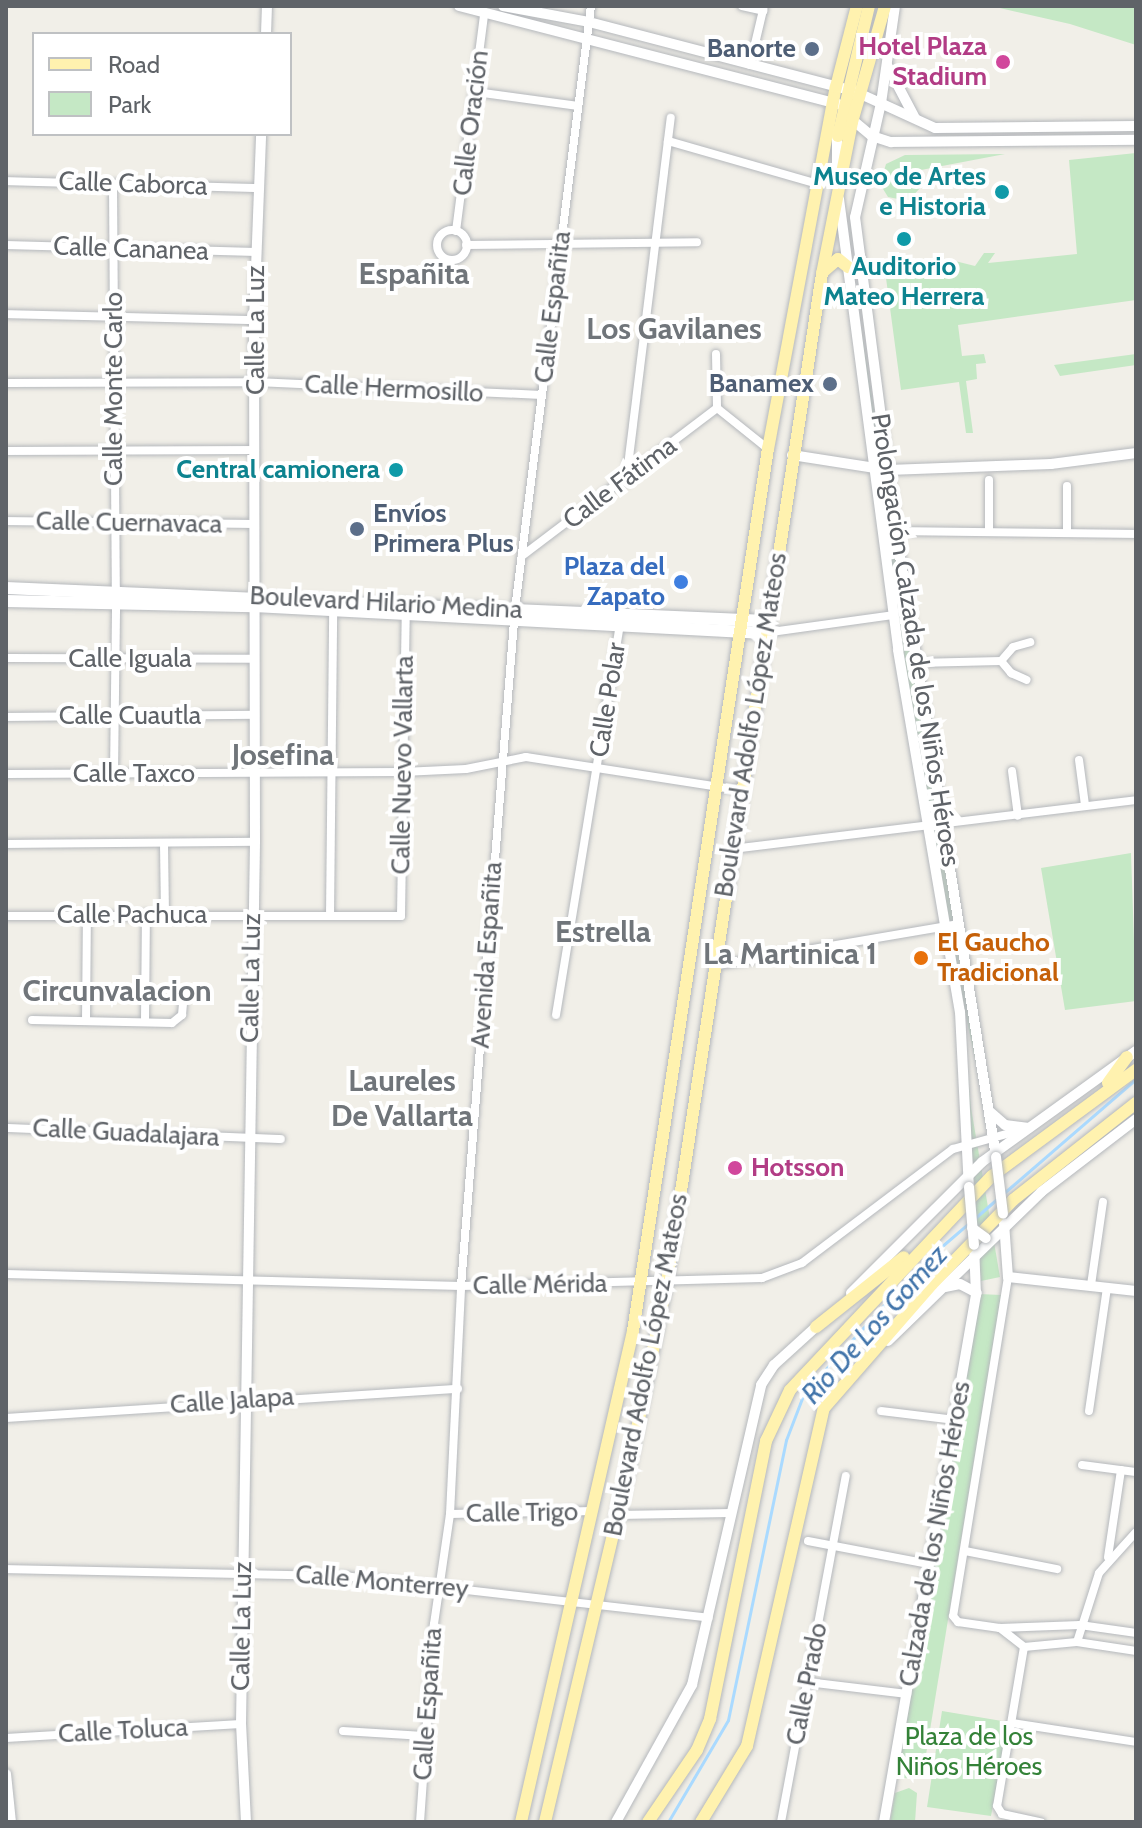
<!DOCTYPE html>
<html>
<head>
<meta charset="utf-8">
<style>
  body { margin:0 }
  #map { position:relative; width:1142px; height:1828px; overflow:hidden; background:#f1efe8; font-family:Cabin,sans-serif }
  div>[style] { position:absolute }
  [style*='--x'] { left:calc(var(--x)*1px); top:calc(var(--y)*1px); width:calc(var(--w)*1px); rotate:calc(var(--a)*1deg) }
  .green>* { inset:0; background:#c5e8c5 }
  .stream>* { height:3px; margin:-1.5px; padding:0 1.5px; transform-origin:1.5px; border-radius:1.5px; background:#aadaff }
  .roads { filter:drop-shadow(0 0 2px #b5b8bc) drop-shadow(0 0 2px #b5b8bc) }
  .minor>* { height:8px; margin:-4px; padding:0 4px; transform-origin:4px; border-radius:4px; background:#fff }
  .minor>.ring { margin:-4px; padding:0; box-sizing:content-box; background:none; border:8px solid #fff; border-radius:50% }
  .tertiary>* { height:10px; margin:-5px; padding:0 5px; transform-origin:5px; border-radius:5px; background:#fff }
  .secondary>* { height:12px; margin:-6px; padding:0 6px; transform-origin:6px; border-radius:6px; background:#fff }
  .primary>* { height:12px; margin:-6px; padding:0 6px; transform-origin:6px; border-radius:6px; background:#fff2af }
  .bridges { filter:drop-shadow(0 0 2px #b5b8bc) drop-shadow(0 0 2px #b5b8bc) }
  .tertiary-bridge>* { height:10px; margin:-5px; padding:0 5px; transform-origin:5px; border-radius:5px; background:#fff }
  .dots>* { width:22px; height:22px; translate:-50% -50%; box-sizing:border-box; border:4px solid #fff; border-radius:50% }
  span { translate:-50% -50%; white-space:nowrap; text-align:center; line-height:1.15; -webkit-text-stroke:8px #fff; paint-order:stroke }
  .hotel-label { font-size:26px; color:#b23c85; font-weight:700 }
  .right { translate:-100% -50%; text-align:right }
  .left { translate:0 -50%; text-align:left }
  .service-label { font-size:26px; color:#4e5e75; font-weight:700 }
  .street-label { font-size:26px; color:#5f6368 }
  .culture-label { font-size:26px; color:#0d838f; font-weight:700 }
  .shop-label { font-size:26px; color:#366cbe; font-weight:700 }
  .food-label { font-size:26px; color:#c56008; font-weight:700 }
  .park-label { font-size:26px; color:#348238 }
  .water-label { font-size:28px; color:#4174aa; font-style:italic }
  .quarter-label { font-size:30px; color:#70757a; font-weight:700 }
  .frame { position:absolute; inset:0; border:8px solid #5f6368; pointer-events:none }
  .legend { position:absolute; left:32px; top:32px; width:260px; height:104px; box-sizing:border-box; background:#fff; border:2px solid #bfc1c3; margin:0; padding:10px 14px; list-style:none; font-size:24px; color:#5f6368 }
  .legend li { display:flex; align-items:center; gap:16px; height:40px }
  .legend b { width:40px; border:2px solid #bfc1c3 }
</style>
</head>
<body>
<div id="map">
  <div class="green">
    <div style="clip-path:polygon(991px 6px,1136px 6px,1136px 45px,1070px 24px)"></div>
    <div style="clip-path:polygon(1136px 153px,1136px 300px,958px 325px,962px 356px,984px 354px,986px 363px,976px 364px,977px 379px,966px 381px,973px 433px,966px 433px,959px 382px,901px 390px,886px 278px,945px 271px,951px 260px,975px 266px,984px 253px,995px 253px,988px 263px,1077px 254px,1069px 160px)"></div>
    <div style="clip-path:polygon(1005px 154px,921px 170px,922px 186px,908px 201px,888px 197px,880px 184px,886px 164px,905px 155px)"></div>
    <div style="clip-path:polygon(855px 289px,980px 1082px,960px 988px,971px 1108px,1000px 1277px,981px 1281px,957px 1026px,909px 712px)"></div>
    <div style="clip-path:polygon(1136px 354px,1136px 365px,1060px 376px,1054px 365px)"></div>
    <div style="clip-path:polygon(1131px 853px,1136px 1001px,1065px 1010px,1041px 868px)"></div>
    <div style="clip-path:polygon(979px 1294px,1001px 1295px,923px 1773px,917px 1779px,904px 1778px,898px 1772px)"></div>
    <div style="clip-path:polygon(942px 1711px,1008px 1722px,991px 1816px,927px 1807px)"></div>
    <div style="clip-path:polygon(909px 1788px,917px 1793px,915px 1822px,890px 1822px,895px 1793px)"></div>
  </div>
  <div class="stream">
    <div style="--x:1005;--y:1192;--w:173;--a:-40.8"></div>
    <div style="--x:975;--y:1218;--w:32;--a:-41"></div>
    <div style="--x:668;--y:1822;--w:118;--a:-59.5"></div>
    <div style="--x:728;--y:1720;--w:286;--a:-78.3"></div>
    <div style="--x:786;--y:1440;--w:50;--a:-69"></div>
    <div style="--x:804;--y:1393;--w:173;--a:-47.8"></div>
    <div style="--x:920;--y:1265;--w:65;--a:-40.6"></div>
  </div>
  <div class="roads">
    <div class="minor">
      <div style="--x:742;--y:6;--w:22;--a:13"></div>
      <div style="--x:750;--y:65;--w:61;--a:-76.7"></div>
      <div style="--x:476;--y:92;--w:103;--a:7.8"></div>
      <div style="--x:668;--y:141;--w:156;--a:16"></div>
      <div style="--x:6;--y:181;--w:253;--a:1.6"></div>
      <div style="--x:113;--y:184;--w:410;--a:89.6"></div>
      <div class="ring" style="left:437px;top:230px;width:22px;height:22px"></div>
      <div style="--x:456;--y:231;--w:217;--a:-82.6"></div>
      <div style="--x:6;--y:245;--w:250;--a:1.6"></div>
      <div style="--x:466;--y:245;--w:231;--a:-0.7"></div>
      <div style="--x:6;--y:314;--w:248;--a:1.4"></div>
      <div style="--x:716;--y:354;--w:54;--a:88.9"></div>
      <div style="--x:6;--y:383;--w:250;--a:-0.2"></div>
      <div style="--x:256;--y:382;--w:286;--a:2.6"></div>
      <div style="--x:717;--y:408;--w:65;--a:38.8"></div>
      <div style="--x:6;--y:451;--w:248;--a:-0.2"></div>
      <div style="--x:989;--y:480;--w:52;--a:90"></div>
      <div style="--x:626;--y:482;--w:367;--a:-83"></div>
      <div style="--x:6;--y:521;--w:246;--a:0.7"></div>
      <div style="--x:896;--y:531;--w:240;--a:0.7"></div>
      <div style="--x:1067;--y:533;--w:47;--a:-90"></div>
      <div style="--x:522;--y:556;--w:245;--a:-37.2"></div>
      <div style="--x:764;--y:633;--w:130;--a:-7.9"></div>
      <div style="--x:6;--y:658;--w:248;--a:0.2"></div>
      <div style="--x:1001;--y:661;--w:18;--a:-49"></div>
      <div style="--x:1013;--y:647;--w:18;--a:-16"></div>
      <div style="--x:1001;--y:661;--w:16;--a:50"></div>
      <div style="--x:1011;--y:673;--w:17;--a:24"></div>
      <div style="--x:916;--y:663;--w:85;--a:-1.3"></div>
      <div style="--x:6;--y:717;--w:249;--a:-0.5"></div>
      <div style="--x:1079;--y:760;--w:45;--a:82.4"></div>
      <div style="--x:1012;--y:771;--w:45;--a:82.4"></div>
      <div style="--x:6;--y:774;--w:397;--a:-0.3"></div>
      <div style="--x:403;--y:772;--w:63;--a:-2.7"></div>
      <div style="--x:466;--y:769;--w:61;--a:-11.3"></div>
      <div style="--x:526;--y:757;--w:217;--a:8.8"></div>
      <div style="--x:114;--y:775;--w:170;--a:-89.3"></div>
      <div style="--x:164;--y:843;--w:71;--a:89.2"></div>
      <div style="--x:6;--y:844;--w:249;--a:-0.5"></div>
      <div style="--x:732;--y:849;--w:407;--a:-6.9"></div>
      <div style="--x:330;--y:915;--w:304;--a:-89.4"></div>
      <div style="--x:6;--y:916;--w:395;--a:0"></div>
      <div style="--x:401;--y:916;--w:303;--a:-89.1"></div>
      <div style="--x:713;--y:966;--w:250;--a:-9.7"></div>
      <div style="--x:556;--y:1015;--w:391;--a:-80.7"></div>
      <div style="--x:32;--y:1020;--w:140;--a:1.2"></div>
      <div style="--x:172;--y:1023;--w:13;--a:-39"></div>
      <div style="--x:182;--y:1015;--w:23;--a:-85"></div>
      <div style="--x:86;--y:1021;--w:106;--a:-89.5"></div>
      <div style="--x:145;--y:1022;--w:108;--a:-89.5"></div>
      <div style="--x:6;--y:1128;--w:275;--a:2.3"></div>
      <div style="--x:6;--y:1274;--w:455;--a:1.5"></div>
      <div style="--x:461;--y:1286;--w:301;--a:-1.5"></div>
      <div style="--x:762;--y:1278;--w:43;--a:-20.6"></div>
      <div style="--x:802;--y:1263;--w:189;--a:-37.1"></div>
      <div style="--x:953;--y:1149;--w:74;--a:-15.7"></div>
      <div style="--x:1008;--y:1277;--w:343;--a:99.2"></div>
      <div style="--x:953;--y:1616;--w:8;--a:50"></div>
      <div style="--x:958;--y:1622;--w:42;--a:8.1"></div>
      <div style="--x:1000;--y:1628;--w:80;--a:-2.1"></div>
      <div style="--x:1080;--y:1625;--w:57;--a:8.1"></div>
      <div style="--x:1091;--y:1285;--w:84;--a:-81.8"></div>
      <div style="--x:881;--y:1411;--w:75;--a:6.9"></div>
      <div style="--x:1089;--y:1411;--w:125;--a:-81.7"></div>
      <div style="--x:6;--y:1418;--w:453;--a:-3.7"></div>
      <div style="--x:1082;--y:1465;--w:54;--a:7.4"></div>
      <div style="--x:450;--y:1514;--w:143;--a:-1.2"></div>
      <div style="--x:618;--y:1515;--w:113;--a:-1"></div>
      <div style="--x:808;--y:1541;--w:123;--a:10.8"></div>
      <div style="--x:965;--y:1551;--w:94;--a:11.1"></div>
      <div style="--x:1108;--y:1557;--w:88;--a:-81.5"></div>
      <div style="--x:6;--y:1569;--w:337;--a:1.2"></div>
      <div style="--x:343;--y:1576;--w:368;--a:6.5"></div>
      <div style="--x:1000;--y:1628;--w:31;--a:38"></div>
      <div style="--x:1077;--y:1642;--w:72;--a:-72.3"></div>
      <div style="--x:1099;--y:1573;--w:55;--a:-47.9"></div>
      <div style="--x:1024;--y:1647;--w:161;--a:99.6"></div>
      <div style="--x:997;--y:1806;--w:9;--a:58"></div>
      <div style="--x:1002;--y:1814;--w:40;--a:12"></div>
      <div style="--x:1024;--y:1647;--w:53;--a:-5.4"></div>
      <div style="--x:1077;--y:1642;--w:60;--a:8.7"></div>
      <div style="--x:807;--y:1682;--w:101;--a:6.8"></div>
      <div style="--x:1012;--y:1723;--w:125;--a:8.7"></div>
      <div style="--x:343;--y:1731;--w:81;--a:3.5"></div>
      <div style="--x:6;--y:1738;--w:235;--a:-3.4"></div>
      <div style="--x:420;--y:1822;--w:198;--a:-86"></div>
      <div style="--x:434;--y:1624;--w:111;--a:-81.7"></div>
      <div style="--x:450;--y:1514;--w:228;--a:-87.2"></div>
      <div style="--x:461;--y:1286;--w:679;--a:-85.44"></div>
      <div style="--x:515;--y:609;--w:608;--a:-82.82"></div>
      <div style="--x:781;--y:1822;--w:352;--a:-79.4"></div>
    </div>
    <div class="tertiary">
      <div style="--x:459;--y:6;--w:392;--a:14.5"></div>
      <div style="--x:503;--y:6;--w:87;--a:10.5"></div>
      <div style="--x:589;--y:22;--w:274;--a:14.6"></div>
      <div style="--x:854;--y:91;--w:89;--a:24.6"></div>
      <div style="--x:935;--y:128;--w:201;--a:-0.6"></div>
      <div style="--x:895;--y:6;--w:98;--a:98.2"></div>
      <div style="--x:881;--y:103;--w:117;--a:102.8"></div>
      <div style="--x:855;--y:217;--w:317;--a:82.6"></div>
      <div style="--x:896;--y:531;--w:634;--a:80.92"></div>
      <div style="--x:266;--y:34;--w:28;--a:-88"></div>
      <div style="--x:887;--y:65;--w:60;--a:62.2"></div>
      <div style="--x:849;--y:117;--w:30;--a:40"></div>
      <div style="--x:872;--y:136;--w:20;--a:18"></div>
      <div style="--x:891;--y:142;--w:245;--a:-0.5"></div>
      <div style="--x:837;--y:131;--w:44;--a:90"></div>
      <div style="--x:839;--y:199;--w:455;--a:82.5"></div>
      <div style="--x:898;--y:650;--w:367;--a:80.3"></div>
      <div style="--x:960;--y:1012;--w:175;--a:87.1"></div>
      <div style="--x:792;--y:455;--w:97;--a:8.9"></div>
      <div style="--x:888;--y:470;--w:163;--a:-2.1"></div>
      <div style="--x:1051;--y:464;--w:86;--a:-7.4"></div>
      <div style="--x:989;--y:1111;--w:21;--a:41"></div>
      <div style="--x:1005;--y:1125;--w:24;--a:7"></div>
      <div style="--x:1004;--y:1223;--w:54;--a:85.8"></div>
      <div style="--x:1008;--y:1277;--w:129;--a:6.2"></div>
      <div style="--x:945;--y:1287;--w:15;--a:-11"></div>
      <div style="--x:960;--y:1284;--w:19;--a:28"></div>
      <div style="--x:851;--y:1293;--w:185;--a:-45"></div>
      <div style="--x:982;--y:1162;--w:190;--a:-35.8"></div>
      <div style="--x:888;--y:1341;--w:214;--a:-44.2"></div>
      <div style="--x:1041;--y:1192;--w:120;--a:-37.5"></div>
      <div style="--x:6;--y:1774;--w:48;--a:84.1"></div>
      <div style="--x:246;--y:1822;--w:98;--a:-92.9"></div>
      <div style="--x:241;--y:1724;--w:882;--a:-89.09"></div>
      <div style="--x:255;--y:842;--w:522;--a:-90.11"></div>
      <div style="--x:254;--y:320;--w:186;--a:-87.8"></div>
      <div style="--x:616;--y:1822;--w:157;--a:-61"></div>
      <div style="--x:692;--y:1685;--w:308;--a:-77"></div>
      <div style="--x:761;--y:1385;--w:24;--a:-57"></div>
      <div style="--x:774;--y:1365;--w:61;--a:-42.3"></div>
      <div style="--x:884;--y:1822;--w:535;--a:-80.1"></div>
      <div style="--x:976;--y:1295;--w:50;--a:-92.3"></div>
    </div>
    <div class="secondary">
      <div style="--x:6;--y:588;--w:761;--a:2.49"></div>
      <div style="--x:6;--y:601;--w:248;--a:1.2"></div>
      <div style="--x:254;--y:606;--w:511;--a:3.03"></div>
    </div>
    <div class="primary">
      <div style="--x:838;--y:136;--w:134;--a:-76.6"></div>
      <div style="--x:824;--y:271;--w:18;--a:-41"></div>
      <div style="--x:838;--y:259;--w:13;--a:39"></div>
      <div style="--x:1108;--y:1083;--w:32;--a:-54"></div>
      <div style="--x:816;--y:1327;--w:112;--a:-38.5"></div>
      <div style="--x:521;--y:1822;--w:504;--a:-77.15"></div>
      <div style="--x:633;--y:1331;--w:892;--a:-81.3"></div>
      <div style="--x:768;--y:449;--w:368;--a:-79.4"></div>
      <div style="--x:836;--y:87;--w:84;--a:-75.5"></div>
      <div style="--x:545;--y:1822;--w:364;--a:-76.7"></div>
      <div style="--x:629;--y:1468;--w:190;--a:-78.5"></div>
      <div style="--x:667;--y:1282;--w:1020;--a:-81.26"></div>
      <div style="--x:822;--y:274;--w:155;--a:-78.8"></div>
      <div style="--x:852;--y:122;--w:121;--a:-74.1"></div>
      <div style="--x:648;--y:1822;--w:87;--a:-55.8"></div>
      <div style="--x:697;--y:1750;--w:34;--a:-67"></div>
      <div style="--x:710;--y:1719;--w:284;--a:-78.6"></div>
      <div style="--x:766;--y:1441;--w:56;--a:-64.8"></div>
      <div style="--x:790;--y:1390;--w:294;--a:-46.7"></div>
      <div style="--x:992;--y:1176;--w:179;--a:-36.4"></div>
      <div style="--x:701;--y:1822;--w:89;--a:-58.8"></div>
      <div style="--x:747;--y:1746;--w:347;--a:-77.2"></div>
      <div style="--x:824;--y:1408;--w:164;--a:-48.9"></div>
      <div style="--x:932;--y:1284;--w:117;--a:-46"></div>
      <div style="--x:1013;--y:1200;--w:157;--a:-38.3"></div>
    </div>
  </div>
  <div class="bridges">
    <div class="tertiary-bridge">
      <div style="--x:996;--y:1157;--w:57;--a:83"></div>
      <div style="--x:969;--y:1187;--w:58;--a:85.1"></div>
      <div style="--x:972;--y:1228;--w:17;--a:36"></div>
    </div>
  </div>
  <div class="dots">
    <div style="left:812px;top:49px;background:#5c6f8a"></div>
    <div style="left:1003px;top:62px;background:#d1479c"></div>
    <div style="left:1002px;top:192px;background:#0f9aa8"></div>
    <div style="left:904px;top:239px;background:#0f9aa8"></div>
    <div style="left:830px;top:384px;background:#5c6f8a"></div>
    <div style="left:396px;top:470px;background:#0f9aa8"></div>
    <div style="left:357px;top:529px;background:#5c6f8a"></div>
    <div style="left:681px;top:582px;background:#3f7fe0"></div>
    <div style="left:921px;top:958px;background:#e8710a"></div>
    <div style="left:735px;top:1168px;background:#d1479c"></div>
  </div>
  <div class="hotel-label">
    <span class="right" style="left:987px;top:62px">Hotel Plaza<br>Stadium</span>
    <span class="left" style="left:751px;top:1168px">Hotsson</span>
  </div>
  <div class="service-label">
    <span class="right" style="left:796px;top:49px">Banorte</span>
    <span class="right" style="left:814px;top:384px">Banamex</span>
    <span class="left" style="left:373px;top:529px">Envíos<br>Primera Plus</span>
  </div>
  <div class="street-label">
    <span style="left:471px;top:123px;rotate:-83deg">Calle Oración</span>
    <span style="left:133px;top:184px;rotate:2deg">Calle Caborca</span>
    <span style="left:131px;top:249px;rotate:2deg">Calle Cananea</span>
    <span style="left:553px;top:307px;rotate:-83deg">Calle Españita</span>
    <span style="left:256px;top:330px;rotate:-90deg">Calle La Luz</span>
    <span style="left:114px;top:389px;rotate:-90deg">Calle Monte Carlo</span>
    <span style="left:394px;top:389px;rotate:3deg">Calle Hermosillo</span>
    <span style="left:620px;top:483px;rotate:-37deg">Calle Fátima</span>
    <span style="left:129px;top:523px;rotate:1deg">Calle Cuernavaca</span>
    <span style="left:386px;top:603px;rotate:3deg">Boulevard Hilario Medina</span>
    <span style="left:915px;top:640px;rotate:81deg">Prolongación Calzada de los Niños Héroes</span>
    <span style="left:130px;top:659px">Calle Iguala</span>
    <span style="left:608px;top:700px;rotate:-81deg">Calle Polar</span>
    <span style="left:130px;top:716px">Calle Cuautla</span>
    <span style="left:751px;top:725px;rotate:-81deg">Boulevard Adolfo López Mateos</span>
    <span style="left:403px;top:765px;rotate:-89deg">Calle Nuevo Vallarta</span>
    <span style="left:134px;top:774px">Calle Taxco</span>
    <span style="left:132px;top:915px">Calle Pachuca</span>
    <span style="left:487px;top:955px;rotate:-86deg">Avenida Españita</span>
    <span style="left:251px;top:978px;rotate:-89deg">Calle La Luz</span>
    <span style="left:126px;top:1133px;rotate:3deg">Calle Guadalajara</span>
    <span style="left:540px;top:1285px;rotate:-1deg">Calle Mérida</span>
    <span style="left:646px;top:1365px;rotate:-79deg">Boulevard Adolfo López Mateos</span>
    <span style="left:232px;top:1401px;rotate:-4deg">Calle Jalapa</span>
    <span style="left:522px;top:1513px;rotate:-1deg">Calle Trigo</span>
    <span style="left:935px;top:1534px;rotate:-80deg">Calzada de los Niños Héroes</span>
    <span style="left:382px;top:1582px;rotate:5deg">Calle Monterrey</span>
    <span style="left:242px;top:1626px;rotate:-89deg">Calle La Luz</span>
    <span style="left:807px;top:1684px;rotate:-79deg">Calle Prado</span>
    <span style="left:428px;top:1704px;rotate:-86deg">Calle Españita</span>
    <span style="left:123px;top:1731px;rotate:-3deg">Calle Toluca</span>
  </div>
  <div class="culture-label">
    <span class="right" style="left:986px;top:192px">Museo de Artes<br>e Historia</span>
    <span style="left:904px;top:282px">Auditorio<br>Mateo Herrera</span>
    <span class="right" style="left:380px;top:470px">Central camionera</span>
  </div>
  <div class="shop-label">
    <span class="right" style="left:665px;top:582px">Plaza del<br>Zapato</span>
  </div>
  <div class="food-label">
    <span class="left" style="left:937px;top:958px">El Gaucho<br>Tradicional</span>
  </div>
  <div class="park-label">
    <span style="left:969px;top:1752px">Plaza de los<br>Niños Héroes</span>
  </div>
  <div class="water-label">
    <span style="left:874px;top:1324px;rotate:-48deg">Rio De Los Gomez</span>
  </div>
  <div class="quarter-label">
    <span style="left:414px;top:274px">Españita</span>
    <span style="left:674px;top:329px">Los Gavilanes</span>
    <span style="left:283px;top:755px">Josefina</span>
    <span style="left:603px;top:932px">Estrella</span>
    <span style="left:790px;top:954px">La Martinica 1</span>
    <span style="left:117px;top:991px">Circunvalacion</span>
    <span style="left:402px;top:1098px">Laureles<br>De Vallarta</span>
  </div>
  <div class="frame"></div>
  <ul class="legend">
  <li><b style="height:10px;background:#fff2af"></b>Road</li>
  <li><b style="height:22px;background:#c5e8c5"></b>Park</li>
  </ul>
</div>
</body>
</html>
